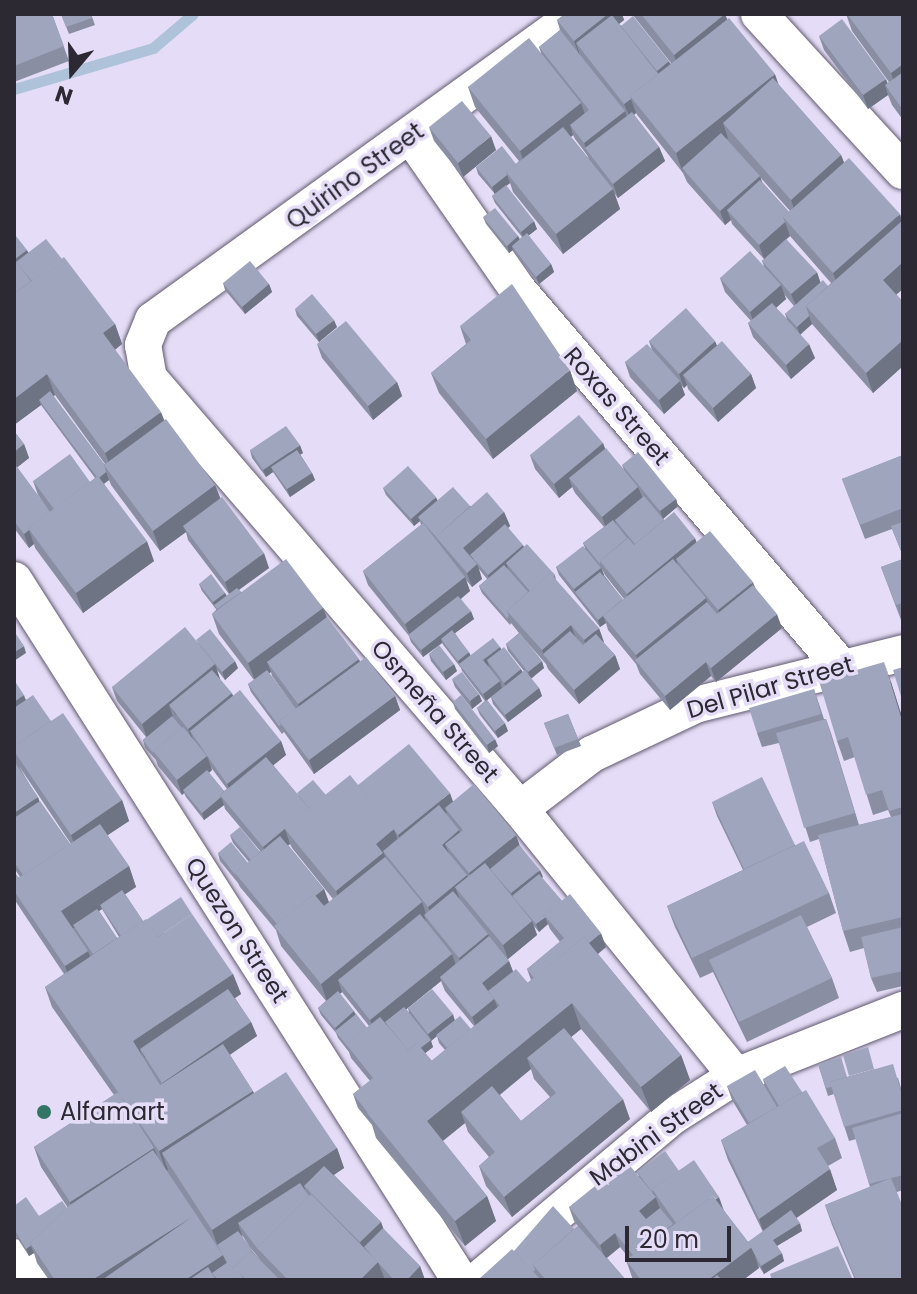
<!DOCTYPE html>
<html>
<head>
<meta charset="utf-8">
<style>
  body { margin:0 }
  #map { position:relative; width:917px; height:1294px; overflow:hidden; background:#e5ddf7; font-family:Poppins,sans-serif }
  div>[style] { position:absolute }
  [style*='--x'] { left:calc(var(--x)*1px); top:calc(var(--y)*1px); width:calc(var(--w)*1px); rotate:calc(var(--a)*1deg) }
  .stream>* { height:11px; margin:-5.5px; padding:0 5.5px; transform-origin:5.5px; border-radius:5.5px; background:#aec3da }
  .roads { filter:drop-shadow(0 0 2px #60596f) drop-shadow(0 0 2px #60596f) }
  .street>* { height:36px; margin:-18px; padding:0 18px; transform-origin:18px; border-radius:18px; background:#fff }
  .secondary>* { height:44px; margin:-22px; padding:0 22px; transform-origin:22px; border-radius:22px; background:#fff }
  .wall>* { inset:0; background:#898ea3 }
  .shaded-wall>* { inset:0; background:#6f7484 }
  .building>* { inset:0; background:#9fa5bd }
  .dots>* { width:22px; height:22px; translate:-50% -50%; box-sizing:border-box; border:4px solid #e5ddf7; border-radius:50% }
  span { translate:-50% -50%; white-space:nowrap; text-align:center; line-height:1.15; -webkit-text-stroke:7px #e5ddf7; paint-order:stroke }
  .street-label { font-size:24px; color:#2c2933 }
  .poi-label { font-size:24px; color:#2c2933 }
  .left { translate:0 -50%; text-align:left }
  .frame { position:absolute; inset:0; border:16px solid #2c2933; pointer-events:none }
  .north { position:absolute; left:32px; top:32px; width:80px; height:80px; -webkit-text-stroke:6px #e5ddf7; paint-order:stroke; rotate:199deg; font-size:22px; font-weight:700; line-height:32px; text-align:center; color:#2c2933 }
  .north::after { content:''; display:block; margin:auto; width:28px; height:36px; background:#2c2933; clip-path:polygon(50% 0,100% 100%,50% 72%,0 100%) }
  .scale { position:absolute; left:625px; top:1226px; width:106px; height:36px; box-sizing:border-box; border:4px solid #2c2933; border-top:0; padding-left:10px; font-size:24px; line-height:28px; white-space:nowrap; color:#2c2933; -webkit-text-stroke:6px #e5ddf7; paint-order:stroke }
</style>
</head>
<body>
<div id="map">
  <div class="stream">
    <div style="--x:14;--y:89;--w:145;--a:-16.4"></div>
    <div style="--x:153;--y:48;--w:52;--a:-40.4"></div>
  </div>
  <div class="roads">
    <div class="street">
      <div style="--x:577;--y:14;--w:523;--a:144.18"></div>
      <div style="--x:153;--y:320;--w:27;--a:112"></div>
      <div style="--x:143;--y:345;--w:34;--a:80"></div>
      <div style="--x:149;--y:378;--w:569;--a:49.28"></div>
      <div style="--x:520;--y:809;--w:343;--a:51"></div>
      <div style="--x:759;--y:14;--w:213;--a:47.5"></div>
      <div style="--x:411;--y:136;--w:188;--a:55.2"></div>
      <div style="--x:518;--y:290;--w:493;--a:49.4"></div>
      <div style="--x:14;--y:580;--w:830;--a:57.5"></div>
      <div style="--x:520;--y:809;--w:91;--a:-37.4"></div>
      <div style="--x:592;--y:754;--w:114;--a:-25.4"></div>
      <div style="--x:695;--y:705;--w:214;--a:-14"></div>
      <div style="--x:478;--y:1280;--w:255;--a:-40.1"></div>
      <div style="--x:673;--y:1116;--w:75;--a:-32.4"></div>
      <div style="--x:736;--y:1076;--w:180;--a:-21.6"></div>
    </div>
    <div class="secondary">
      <div style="--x:14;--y:1261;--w:23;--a:56"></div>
    </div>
  </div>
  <div class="wall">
    <div style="clip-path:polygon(14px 14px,52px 14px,69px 61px,14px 82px)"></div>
    <div style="clip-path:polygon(61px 14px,91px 14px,95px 25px,69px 34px)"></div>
    <div style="clip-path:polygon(evenodd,565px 14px,622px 14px,624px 20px,619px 24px,670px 64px,671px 63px,632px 14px,725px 14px,727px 19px,778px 84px,841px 155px,844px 163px,902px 221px,903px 220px,903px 289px,896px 294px,903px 302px,903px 366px,873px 393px,812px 324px,800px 334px,815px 358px,791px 379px,753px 337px,748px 323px,751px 321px,725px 292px,720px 278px,764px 266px,762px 261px,764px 259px,732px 224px,731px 220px,725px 225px,687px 182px,683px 173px,638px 116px,636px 113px,634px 115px,659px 147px,665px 161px,618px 198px,614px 193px,620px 209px,563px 254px,513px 192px,510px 183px,506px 186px,537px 229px,528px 236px,551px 264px,554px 272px,539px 284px,513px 250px,509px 253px,486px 224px,483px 217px,518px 236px,520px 239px,522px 237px,495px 203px,492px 196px,495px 194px,478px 174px,476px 167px,516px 164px,519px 161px,475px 107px,468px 87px,541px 53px,539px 47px,560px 30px,557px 20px,565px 14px,573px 135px,575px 139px,587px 155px,589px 159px,571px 137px,573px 135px,565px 14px,760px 177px,790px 211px,789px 212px,761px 181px,760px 177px,565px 14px,790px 236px,831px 283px,828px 286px,820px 282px,786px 239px,790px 236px,565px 14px,784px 294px,794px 306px,785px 314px,787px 319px,776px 308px,786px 299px,784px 294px)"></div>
    <div style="clip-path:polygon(846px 14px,903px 14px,903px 120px,892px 105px,888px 95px,868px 109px,824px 50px,819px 36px,887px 83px,889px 82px,852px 31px)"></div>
    <div style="clip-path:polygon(429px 127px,496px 150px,463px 177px,434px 141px)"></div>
    <div style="clip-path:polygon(evenodd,14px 238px,28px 252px,115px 324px,122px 344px,115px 350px,164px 420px,215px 485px,220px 498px,269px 568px,239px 590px,241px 592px,323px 608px,327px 618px,360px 662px,395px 696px,400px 710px,314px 774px,284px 732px,282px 734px,251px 692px,248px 684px,254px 680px,219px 634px,212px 614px,216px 610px,216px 609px,202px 591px,199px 584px,225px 593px,227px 596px,229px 594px,188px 540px,186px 532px,160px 551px,111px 485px,109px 480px,104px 484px,154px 561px,83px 613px,35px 548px,34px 544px,29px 548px,14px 528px,14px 431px,24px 444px,29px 458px,17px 467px,50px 512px,38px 495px,33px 481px,90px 482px,95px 478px,41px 405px,14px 425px,14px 238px,55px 395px,105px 464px,104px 464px,53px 396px,55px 395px,14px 238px,271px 672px,272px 676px,296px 709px,269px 673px,271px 672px)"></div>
    <div style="clip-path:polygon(223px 283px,269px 284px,272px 292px,245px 314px,225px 290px)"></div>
    <div style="clip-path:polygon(295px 309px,337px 327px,319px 342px,297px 316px)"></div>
    <div style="clip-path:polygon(460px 326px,577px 391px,493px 459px,439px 393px,431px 373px,466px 344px)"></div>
    <div style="clip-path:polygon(649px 341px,717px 345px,751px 374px,756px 388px,718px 422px,688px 389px,687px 385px,684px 388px,681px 385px,685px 395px,664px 414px,630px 377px,625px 362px,652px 350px)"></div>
    <div style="clip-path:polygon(317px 344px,397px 382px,402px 396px,373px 420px,322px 358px)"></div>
    <div style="clip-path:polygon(evenodd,603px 443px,605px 449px,624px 470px,622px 465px,676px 499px,678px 506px,663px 519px,696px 542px,754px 586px,782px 628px,716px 682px,711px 676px,670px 710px,640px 674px,636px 664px,608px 630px,606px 623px,600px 627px,559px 575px,556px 567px,585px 548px,583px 543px,604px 527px,575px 493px,572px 487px,559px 498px,535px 469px,530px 455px,603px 443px,602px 569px,605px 575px,624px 599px,623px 600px,604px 575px,602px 569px)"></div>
    <div style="clip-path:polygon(250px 450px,303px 453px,300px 454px,312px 473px,315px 480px,290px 497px,273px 472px,266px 477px,252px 458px)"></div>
    <div style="clip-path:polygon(903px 455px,903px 556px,892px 529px,865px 539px,842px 479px)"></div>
    <div style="clip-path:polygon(evenodd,383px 488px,437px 500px,504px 512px,510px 526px,508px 528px,524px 547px,555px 575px,556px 580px,603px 642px,615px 655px,620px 669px,579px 704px,548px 669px,546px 664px,525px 640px,544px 668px,531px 679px,539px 688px,542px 696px,508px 722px,493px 704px,491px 697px,487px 700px,508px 731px,498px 738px,480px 715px,477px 708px,485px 701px,462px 671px,461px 668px,444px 646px,442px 643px,423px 657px,411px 642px,409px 636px,368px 585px,363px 571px,421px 525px,420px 521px,414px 526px,386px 495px,383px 488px,479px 569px,487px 579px,479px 586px,482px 593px,510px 625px,511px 623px,519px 633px,506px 644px,508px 651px,524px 671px,523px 672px,501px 650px,500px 647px,470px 656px,455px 633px,474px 619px,461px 599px,470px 591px,466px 580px,472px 587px,482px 579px,479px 569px)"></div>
    <div style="clip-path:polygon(903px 559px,903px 619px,901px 620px,881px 567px)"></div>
    <div style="clip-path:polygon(evenodd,197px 642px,238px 668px,225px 680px,217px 670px,220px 679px,233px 696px,281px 741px,286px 755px,273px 765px,298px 795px,326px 795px,358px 785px,453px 801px,521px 847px,542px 878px,562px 901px,606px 947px,598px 954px,681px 1055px,690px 1080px,651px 1112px,581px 1029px,571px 1037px,630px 1119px,512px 1217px,486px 1186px,479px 1166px,489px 1157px,468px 1132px,465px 1123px,443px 1141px,487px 1196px,496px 1221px,465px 1246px,376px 1138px,372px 1125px,358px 1108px,353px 1094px,370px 1081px,351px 1058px,349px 1052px,338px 1038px,336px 1033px,321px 1015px,318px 1008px,326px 1001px,281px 946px,276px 930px,240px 887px,238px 883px,220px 861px,218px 853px,248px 863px,249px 862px,233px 843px,230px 835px,261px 852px,225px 809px,224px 805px,204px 820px,186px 797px,184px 793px,182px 795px,158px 766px,156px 760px,145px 748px,143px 740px,146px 737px,117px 701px,112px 687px,197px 642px,210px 766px,227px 789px,224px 791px,209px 773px,212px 770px,210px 766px,197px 642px,290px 844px,292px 848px,333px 899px,329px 902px,324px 889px,288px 845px,290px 844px,197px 642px,548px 924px,550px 929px,560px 942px,527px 969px,531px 980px,528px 983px,513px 971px,508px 959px,537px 935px,534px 926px,539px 932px,548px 924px,197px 642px,441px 981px,445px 991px,474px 1026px,471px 1029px,455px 1020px,408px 1008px,409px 1013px,406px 1009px,441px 981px,197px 642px,342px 992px,369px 1026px,367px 1028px,340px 994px,342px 992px,197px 642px,437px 1036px,439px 1043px,445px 1050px,432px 1061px,425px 1053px,433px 1047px,431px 1041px,437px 1036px,197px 642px,531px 1069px,534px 1079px,550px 1097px,521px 1121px,500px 1095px,531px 1069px)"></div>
    <div style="clip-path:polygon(429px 654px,457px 671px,446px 680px,431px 661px)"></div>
    <div style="clip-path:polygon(452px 679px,482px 701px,472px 709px,455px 687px)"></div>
    <div style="clip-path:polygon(evenodd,14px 680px,26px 700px,51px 721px,122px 800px,129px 821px,107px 835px,129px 866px,136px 887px,125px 894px,143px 921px,233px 974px,241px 994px,235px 998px,251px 1022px,257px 1036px,230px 1055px,254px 1093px,337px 1148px,344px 1168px,334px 1175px,381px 1222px,383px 1229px,420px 1266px,425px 1280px,49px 1280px,37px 1263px,34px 1253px,29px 1256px,14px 1233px,14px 1206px,39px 1216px,68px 1208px,41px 1167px,34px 1147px,114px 1095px,52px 1007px,45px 987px,64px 974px,14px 899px,14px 872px,19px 878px,20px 877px,14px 868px,14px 680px,19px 766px,71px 844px,70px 844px,39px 801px,19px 766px,14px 680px,102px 909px,119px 937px,117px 938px,99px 911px,102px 909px,14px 680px,242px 1235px,243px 1238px,261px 1261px,254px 1253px,242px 1235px)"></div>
    <div style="clip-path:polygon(891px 682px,903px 720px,903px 986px,877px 992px,871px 978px,864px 948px,850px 952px,843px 931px,819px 839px,810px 842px,779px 743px,762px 747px,757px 733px,814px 689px,824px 719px,826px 719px,831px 733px,859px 825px,891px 817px,888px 810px,873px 815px,855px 757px,844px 761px,837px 741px)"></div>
    <div style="clip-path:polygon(453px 702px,498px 746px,489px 753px,455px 709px)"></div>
    <div style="clip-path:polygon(568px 714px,581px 746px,557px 755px,544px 723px)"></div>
    <div style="clip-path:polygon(712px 802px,795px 845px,829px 893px,836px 913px,807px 927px,832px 978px,839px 998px,747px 1042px,713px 972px,700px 978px,675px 927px,667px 906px,743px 870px,717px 816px)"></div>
    <div style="clip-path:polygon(818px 1064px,847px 1077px,875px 1069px,898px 1078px,903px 1095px,903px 1190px,897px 1192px,903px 1280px,855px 1280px,832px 1225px,825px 1205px,870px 1187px,856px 1139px,849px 1141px,834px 1094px,828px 1096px)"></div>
    <div style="clip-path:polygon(763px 1079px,802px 1092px,835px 1138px,842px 1158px,828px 1166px,837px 1190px,796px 1218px,802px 1231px,777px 1246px,784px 1261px,764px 1274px,758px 1265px,759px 1268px,743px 1280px,633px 1280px,626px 1260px,629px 1258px,620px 1247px,607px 1258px,626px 1280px,478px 1280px,514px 1251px,574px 1229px,578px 1226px,574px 1221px,569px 1207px,639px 1176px,637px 1172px,679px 1171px,724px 1211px,748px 1242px,763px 1232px,728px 1160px,721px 1140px,747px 1125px,732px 1100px,727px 1086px,765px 1086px)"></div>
  </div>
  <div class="shaded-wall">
    <div style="clip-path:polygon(608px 14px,622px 14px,624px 20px,583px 52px,576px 43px,580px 55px,579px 55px,574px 41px)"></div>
    <div style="clip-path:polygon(725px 14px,732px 34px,681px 75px,674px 55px)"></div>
    <div style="clip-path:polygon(669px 61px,672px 68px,661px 77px,657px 71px)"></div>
    <div style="clip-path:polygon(903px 64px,903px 90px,898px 93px,891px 73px)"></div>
    <div style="clip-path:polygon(775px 74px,782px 95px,723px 123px,728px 138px,685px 172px,682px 168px,683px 173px,676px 153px)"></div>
    <div style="clip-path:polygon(886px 79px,891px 93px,885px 85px,888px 95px,868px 109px,863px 95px)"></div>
    <div style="clip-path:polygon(631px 99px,636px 113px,630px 118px,624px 104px)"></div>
    <div style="clip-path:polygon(581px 103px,588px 123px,570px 125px,573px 135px,527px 171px,520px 151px)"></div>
    <div style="clip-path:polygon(625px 111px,630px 125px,587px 151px,584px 143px)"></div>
    <div style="clip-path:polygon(491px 136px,496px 150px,463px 177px,458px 163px)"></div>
    <div style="clip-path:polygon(659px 147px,665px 161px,618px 198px,613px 184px)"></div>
    <div style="clip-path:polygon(841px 155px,849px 175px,798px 220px,791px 200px)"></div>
    <div style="clip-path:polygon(507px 175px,510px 183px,495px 195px,492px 187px)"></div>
    <div style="clip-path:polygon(760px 176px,765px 190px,727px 210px,731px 220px,725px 225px,720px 211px)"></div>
    <div style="clip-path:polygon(613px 189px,620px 209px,563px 254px,556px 234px)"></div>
    <div style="clip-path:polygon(900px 214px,903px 224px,841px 293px,833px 273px)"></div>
    <div style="clip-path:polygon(534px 221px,537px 229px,524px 239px,521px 232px)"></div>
    <div style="clip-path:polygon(785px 222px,790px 236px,764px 259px,759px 245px)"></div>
    <div style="clip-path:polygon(518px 236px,521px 244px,512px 246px,513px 250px,509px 253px,507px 246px)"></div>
    <div style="clip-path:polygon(27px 250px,30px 257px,16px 262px,15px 259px)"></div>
    <div style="clip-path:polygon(903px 262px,903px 289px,890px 300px,883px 280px)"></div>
    <div style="clip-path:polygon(551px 264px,554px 272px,539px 284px,536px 277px)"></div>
    <div style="clip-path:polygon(817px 272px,822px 287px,797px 308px,791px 294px)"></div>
    <div style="clip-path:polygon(269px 284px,272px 292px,245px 314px,242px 307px)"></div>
    <div style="clip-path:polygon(781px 285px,786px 299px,755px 326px,750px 312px)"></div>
    <div style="clip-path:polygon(809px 316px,812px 324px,800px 335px,797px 327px)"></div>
    <div style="clip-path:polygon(334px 320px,337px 327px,319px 342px,316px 334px)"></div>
    <div style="clip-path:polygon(115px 324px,122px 344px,110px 353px,103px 333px)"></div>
    <div style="clip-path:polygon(903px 340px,903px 366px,873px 393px,866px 373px)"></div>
    <div style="clip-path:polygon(715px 341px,721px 355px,683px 375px,687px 385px,684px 388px,679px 374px)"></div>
    <div style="clip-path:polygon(809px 344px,815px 358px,791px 379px,786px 365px)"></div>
    <div style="clip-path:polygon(570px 370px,577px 391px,493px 459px,486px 439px)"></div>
    <div style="clip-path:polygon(47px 374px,55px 395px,42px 404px,39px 400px,41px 405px,14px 425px,14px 399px)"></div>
    <div style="clip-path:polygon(751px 374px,756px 388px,718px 422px,713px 408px)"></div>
    <div style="clip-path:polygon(680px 381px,685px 395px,664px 414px,659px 400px)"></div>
    <div style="clip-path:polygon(397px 382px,402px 396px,373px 420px,368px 406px)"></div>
    <div style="clip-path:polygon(161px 412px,169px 432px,113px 473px,105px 453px)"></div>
    <div style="clip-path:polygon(603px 443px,608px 457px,569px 478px,572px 487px,559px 498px,554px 484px)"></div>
    <div style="clip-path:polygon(24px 444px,29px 458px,14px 470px,14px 452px)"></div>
    <div style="clip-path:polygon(300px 445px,303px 453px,275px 471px,271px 467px,273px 472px,266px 477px,263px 470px)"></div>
    <div style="clip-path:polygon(106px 472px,109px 480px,100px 486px,98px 478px)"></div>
    <div style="clip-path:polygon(312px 473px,315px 480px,290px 497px,287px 489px)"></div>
    <div style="clip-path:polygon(215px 485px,223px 505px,183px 526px,186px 532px,160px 551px,153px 531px)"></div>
    <div style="clip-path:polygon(638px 487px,644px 501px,615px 520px,616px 524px,607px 531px,602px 517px)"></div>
    <div style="clip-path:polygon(436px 497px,439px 504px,418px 517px,420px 521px,414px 526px,411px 519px)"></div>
    <div style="clip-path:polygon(676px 499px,678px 506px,663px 519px,660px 511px)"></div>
    <div style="clip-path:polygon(504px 512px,510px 526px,472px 560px,463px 548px)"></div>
    <div style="clip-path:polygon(29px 530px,34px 544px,29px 548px,24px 534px)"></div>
    <div style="clip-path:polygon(695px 538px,700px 552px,676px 559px,679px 569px,632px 608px,627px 594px)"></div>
    <div style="clip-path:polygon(147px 541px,154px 561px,83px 613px,76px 593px)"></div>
    <div style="clip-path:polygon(523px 545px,526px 552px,506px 563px,508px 568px,490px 583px,488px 575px)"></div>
    <div style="clip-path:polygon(264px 553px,269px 568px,230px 596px,225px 582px)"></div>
    <div style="clip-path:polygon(477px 564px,482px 579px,472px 587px,467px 573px)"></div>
    <div style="clip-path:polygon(601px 568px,604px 575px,576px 594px,574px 589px)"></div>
    <div style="clip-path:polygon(465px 577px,470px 591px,411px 638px,405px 624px)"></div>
    <div style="clip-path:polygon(753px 582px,758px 596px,724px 624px,718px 610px)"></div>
    <div style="clip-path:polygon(225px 593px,228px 600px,214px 605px,215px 610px,213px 602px)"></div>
    <div style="clip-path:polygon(706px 598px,711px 612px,639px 666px,636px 655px)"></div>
    <div style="clip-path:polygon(323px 608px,331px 628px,267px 662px,271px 672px,256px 683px,248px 663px)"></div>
    <div style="clip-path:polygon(471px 611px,474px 619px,443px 642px,441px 639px,442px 643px,423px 657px,421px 650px)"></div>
    <div style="clip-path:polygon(777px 614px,782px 628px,716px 682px,711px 668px)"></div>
    <div style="clip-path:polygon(603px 616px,606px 623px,600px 627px,598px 620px)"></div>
    <div style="clip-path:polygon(571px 625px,576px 639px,544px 655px,542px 650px)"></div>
    <div style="clip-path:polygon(599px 628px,604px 642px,589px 654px,584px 640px)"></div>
    <div style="clip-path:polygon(24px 646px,26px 653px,14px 661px,14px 652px)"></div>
    <div style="clip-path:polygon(500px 647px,503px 654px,487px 660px,489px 666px,486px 668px,483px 660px)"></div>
    <div style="clip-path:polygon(469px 652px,472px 659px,460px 664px,458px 661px)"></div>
    <div style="clip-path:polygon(615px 655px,620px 669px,579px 704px,574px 690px)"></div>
    <div style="clip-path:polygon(359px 659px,364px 673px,303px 718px,298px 704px)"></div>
    <div style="clip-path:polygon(235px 661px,238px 668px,225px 680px,222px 672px)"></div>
    <div style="clip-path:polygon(542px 661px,544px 668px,530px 679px,528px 672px)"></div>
    <div style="clip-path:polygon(706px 662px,711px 676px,670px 710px,665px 696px)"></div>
    <div style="clip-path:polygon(884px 662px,891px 682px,903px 720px,903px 724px)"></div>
    <div style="clip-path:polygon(215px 664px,220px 679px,176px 715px,169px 705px,173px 717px,147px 738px,142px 724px)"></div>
    <div style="clip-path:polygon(454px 664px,457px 671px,446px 680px,443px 672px)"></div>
    <div style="clip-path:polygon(521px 669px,524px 676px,507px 690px,504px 683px)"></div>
    <div style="clip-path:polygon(500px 681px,502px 688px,486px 701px,483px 694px)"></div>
    <div style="clip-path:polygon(539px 688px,542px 696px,508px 722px,505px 715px)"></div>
    <div style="clip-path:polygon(232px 693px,237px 707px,190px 731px,194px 742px,193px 743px,188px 729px)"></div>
    <div style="clip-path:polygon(479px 694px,482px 701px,472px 709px,470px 701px)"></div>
    <div style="clip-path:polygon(24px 695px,29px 710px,14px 720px,14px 702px)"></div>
    <div style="clip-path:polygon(395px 696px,400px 710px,314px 774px,309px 760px)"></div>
    <div style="clip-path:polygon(505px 723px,508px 731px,498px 738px,495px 731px)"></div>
    <div style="clip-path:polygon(495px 739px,498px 746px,489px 753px,487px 745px)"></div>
    <div style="clip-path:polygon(281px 741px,286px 755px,233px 798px,227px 784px)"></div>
    <div style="clip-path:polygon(207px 756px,212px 770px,185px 792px,183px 790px,184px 793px,182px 795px,177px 780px)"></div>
    <div style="clip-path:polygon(450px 793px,455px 807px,445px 808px,447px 813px,403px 849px,398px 835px)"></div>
    <div style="clip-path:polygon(38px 797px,43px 811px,14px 830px,14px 813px)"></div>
    <div style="clip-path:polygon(221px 797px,224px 805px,204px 820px,202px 813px)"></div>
    <div style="clip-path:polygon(122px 800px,129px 821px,78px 855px,71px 835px)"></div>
    <div style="clip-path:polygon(285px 829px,290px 844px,268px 861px,263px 847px)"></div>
    <div style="clip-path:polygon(394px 829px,401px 849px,383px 851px,387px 861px,343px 912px,336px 891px,376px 844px)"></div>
    <div style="clip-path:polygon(459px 830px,464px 844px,445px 844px,450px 856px,442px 845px)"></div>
    <div style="clip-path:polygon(516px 835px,521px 849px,474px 887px,469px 873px)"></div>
    <div style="clip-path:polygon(129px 866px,136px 887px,103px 909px,100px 905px,102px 909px,69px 931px,61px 911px)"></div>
    <div style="clip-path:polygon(540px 870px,543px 877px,513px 900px,511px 893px)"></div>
    <div style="clip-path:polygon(467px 875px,472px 889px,455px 887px,460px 900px,433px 921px,428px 907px)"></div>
    <div style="clip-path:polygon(324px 889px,329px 903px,278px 925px)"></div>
    <div style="clip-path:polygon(422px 902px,429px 922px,424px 915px,427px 924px,338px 980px,342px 992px,328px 1004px,321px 984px)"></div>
    <div style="clip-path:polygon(545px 917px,548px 924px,539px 932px,536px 924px)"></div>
    <div style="clip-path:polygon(532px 921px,537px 935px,508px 959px,503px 945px)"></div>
    <div style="clip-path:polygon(601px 933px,606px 947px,544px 998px,539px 984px)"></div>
    <div style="clip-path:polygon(488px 934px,494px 948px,464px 972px,459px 958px)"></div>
    <div style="clip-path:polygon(88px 951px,96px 971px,72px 987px,65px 966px)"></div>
    <div style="clip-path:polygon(452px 954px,457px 968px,440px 977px,441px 981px,376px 1034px,370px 1020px)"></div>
    <div style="clip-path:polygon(509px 961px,514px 975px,490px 994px,482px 983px)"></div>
    <div style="clip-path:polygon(233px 974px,241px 994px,145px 1058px,140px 1049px,143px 1059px,133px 1041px)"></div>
    <div style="clip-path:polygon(494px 999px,500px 1013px,478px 1031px,472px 1017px)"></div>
    <div style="clip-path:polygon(572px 1003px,581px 1029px,534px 1067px,527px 1058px,531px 1069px,468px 1120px,461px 1112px,465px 1123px,436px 1146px,427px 1121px)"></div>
    <div style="clip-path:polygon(354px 1011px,357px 1019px,338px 1035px,335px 1028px)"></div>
    <div style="clip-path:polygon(453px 1014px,455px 1021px,431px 1041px,433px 1047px,414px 1062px,412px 1055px,431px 1040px,428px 1034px)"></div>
    <div style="clip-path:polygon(251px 1022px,257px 1036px,167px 1097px,162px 1083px)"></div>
    <div style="clip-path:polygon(681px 1055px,690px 1080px,651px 1112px,641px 1087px)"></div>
    <div style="clip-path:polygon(253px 1091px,260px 1111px,162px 1153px,168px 1170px,166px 1171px,159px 1151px)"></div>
    <div style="clip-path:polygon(623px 1099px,630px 1119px,512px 1217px,504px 1197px)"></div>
    <div style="clip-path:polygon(154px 1148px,162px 1168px,77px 1222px,70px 1202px)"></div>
    <div style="clip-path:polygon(337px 1148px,344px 1168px,309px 1191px,304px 1186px,306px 1193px,238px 1223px,242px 1235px,219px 1250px,212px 1230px)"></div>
    <div style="clip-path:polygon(830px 1169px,837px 1190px,766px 1239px,759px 1219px)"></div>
    <div style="clip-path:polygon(654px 1193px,661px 1211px,644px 1225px,639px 1211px)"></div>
    <div style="clip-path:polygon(487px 1196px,496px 1221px,465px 1246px,455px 1221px)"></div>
    <div style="clip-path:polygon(719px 1197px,724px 1211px,677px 1225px)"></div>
    <div style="clip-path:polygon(192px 1217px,132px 1280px,92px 1280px)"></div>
    <div style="clip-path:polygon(381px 1222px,386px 1236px,365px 1256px,360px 1242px)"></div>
    <div style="clip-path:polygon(800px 1223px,802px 1231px,775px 1247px,773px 1240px)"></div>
    <div style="clip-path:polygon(615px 1233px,620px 1247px,605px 1259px,600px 1245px)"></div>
    <div style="clip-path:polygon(31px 1246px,34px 1253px,29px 1256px,26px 1249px)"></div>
    <div style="clip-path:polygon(752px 1247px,759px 1268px,743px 1280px,708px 1280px)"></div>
    <div style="clip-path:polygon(782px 1253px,784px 1261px,764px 1274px,761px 1266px)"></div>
    <div style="clip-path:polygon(223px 1255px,231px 1275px,212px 1273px,215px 1280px,185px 1280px)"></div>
    <div style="clip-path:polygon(378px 1262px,385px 1280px,360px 1280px)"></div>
    <div style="clip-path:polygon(420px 1266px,425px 1280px,407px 1280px)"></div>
  </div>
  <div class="building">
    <div style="clip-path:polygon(14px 14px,52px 14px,64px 46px,14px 66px)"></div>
    <div style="clip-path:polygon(61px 14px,91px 14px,92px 18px,66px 27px)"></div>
    <div style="clip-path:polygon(565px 14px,608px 14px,574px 41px,557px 20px)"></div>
    <div style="clip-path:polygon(641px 14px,725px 14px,674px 55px)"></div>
    <div style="clip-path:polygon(847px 14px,903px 14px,903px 64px,891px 73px)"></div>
    <div style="clip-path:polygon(612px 15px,658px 74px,630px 96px,631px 99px,624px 104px,576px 43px)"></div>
    <div style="clip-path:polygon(633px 16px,669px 61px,657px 71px,621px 26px)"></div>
    <div style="clip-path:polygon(729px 18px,775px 74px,676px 153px,630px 96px)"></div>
    <div style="clip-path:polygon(842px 19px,886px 79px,863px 95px,819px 36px)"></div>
    <div style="clip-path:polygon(560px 30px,625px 111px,584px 143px,570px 125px,589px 110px,539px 47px)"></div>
    <div style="clip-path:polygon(529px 38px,581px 103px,520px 151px,468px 87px)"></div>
    <div style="clip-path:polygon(903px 72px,903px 110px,885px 85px)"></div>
    <div style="clip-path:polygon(773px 78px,841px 155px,791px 200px,723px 123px)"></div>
    <div style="clip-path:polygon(462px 101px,491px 136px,458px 163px,429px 127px)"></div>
    <div style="clip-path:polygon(632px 112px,659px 147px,613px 184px,585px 148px)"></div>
    <div style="clip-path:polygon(563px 127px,613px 189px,556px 234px,506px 172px)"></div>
    <div style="clip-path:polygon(721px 133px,760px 176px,720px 211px,682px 168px)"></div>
    <div style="clip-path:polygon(502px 146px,516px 164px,506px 172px,507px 175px,492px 187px,476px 167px)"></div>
    <div style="clip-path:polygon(849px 158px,900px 214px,833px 273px,783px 217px)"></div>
    <div style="clip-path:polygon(760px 180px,789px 212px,783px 217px,785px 222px,759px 245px,727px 210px)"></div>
    <div style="clip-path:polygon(506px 185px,534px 221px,521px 232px,492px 196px)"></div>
    <div style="clip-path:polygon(495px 208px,518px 236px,507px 246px,483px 217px)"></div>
    <div style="clip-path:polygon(903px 220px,903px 262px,883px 280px,903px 302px,903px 340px,866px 373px,806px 306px)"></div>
    <div style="clip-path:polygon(527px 233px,551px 264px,536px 277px,512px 246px)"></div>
    <div style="clip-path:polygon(16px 236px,27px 250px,15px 259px,14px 257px,14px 238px)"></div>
    <div style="clip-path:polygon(46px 239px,62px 259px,32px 281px,16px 262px)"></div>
    <div style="clip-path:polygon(786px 239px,817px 272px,791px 294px,762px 261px)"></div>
    <div style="clip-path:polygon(750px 251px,781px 285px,750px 312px,720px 278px)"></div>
    <div style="clip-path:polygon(64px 257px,115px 324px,103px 333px,161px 412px,105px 453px,47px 374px,14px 399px,14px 294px)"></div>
    <div style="clip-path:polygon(14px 259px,31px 281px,14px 294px)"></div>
    <div style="clip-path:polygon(250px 261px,269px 284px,242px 307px,223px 283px)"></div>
    <div style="clip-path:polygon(823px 280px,828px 286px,806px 306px,809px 316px,797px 327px,785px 314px)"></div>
    <div style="clip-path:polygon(512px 284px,570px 370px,486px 439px,431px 373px,471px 340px,460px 326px)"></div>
    <div style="clip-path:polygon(312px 294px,334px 320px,316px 334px,295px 309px)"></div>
    <div style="clip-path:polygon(772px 303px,809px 344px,786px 365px,748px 323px)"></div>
    <div style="clip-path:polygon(686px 308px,715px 341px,679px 374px,649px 341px)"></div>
    <div style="clip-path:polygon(346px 321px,397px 382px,368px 406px,317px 344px)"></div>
    <div style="clip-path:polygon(722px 341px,751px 374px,713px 408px,683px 375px)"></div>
    <div style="clip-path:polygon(647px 344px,680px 381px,659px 400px,625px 362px)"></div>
    <div style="clip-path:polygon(50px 391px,104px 464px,106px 472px,99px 478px,98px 476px,97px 477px,39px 400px)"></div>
    <div style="clip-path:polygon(579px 415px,603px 443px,554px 484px,530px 455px)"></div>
    <div style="clip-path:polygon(166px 419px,215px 485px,153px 531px,104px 465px)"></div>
    <div style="clip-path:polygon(286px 426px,300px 445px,263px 470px,250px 450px)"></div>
    <div style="clip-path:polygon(14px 431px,24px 444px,14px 452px)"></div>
    <div style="clip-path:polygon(606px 448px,638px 487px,602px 517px,569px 478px)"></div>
    <div style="clip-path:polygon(297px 450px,312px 473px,287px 489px,271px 467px)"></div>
    <div style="clip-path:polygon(638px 452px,676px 499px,660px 511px,622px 465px)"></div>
    <div style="clip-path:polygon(70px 454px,90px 482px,54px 509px,33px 481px)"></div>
    <div style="clip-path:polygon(903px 455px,903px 508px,860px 525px,842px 479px)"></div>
    <div style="clip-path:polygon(14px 463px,50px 512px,28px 528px,29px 530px,24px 534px,14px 521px)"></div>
    <div style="clip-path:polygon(408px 466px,436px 497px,411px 519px,383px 488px)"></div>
    <div style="clip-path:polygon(98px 476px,147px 541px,76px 593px,28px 528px)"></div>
    <div style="clip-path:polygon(453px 487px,470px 506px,436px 537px,438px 539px,418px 517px)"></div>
    <div style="clip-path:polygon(487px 492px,504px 512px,463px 548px,477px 564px,467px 573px,436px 537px)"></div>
    <div style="clip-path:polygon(644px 496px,664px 520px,635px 544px,615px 520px)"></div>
    <div style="clip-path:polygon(222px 497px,264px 553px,225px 582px,183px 526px)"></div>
    <div style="clip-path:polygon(674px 512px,695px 538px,627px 594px,600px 561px,628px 538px,634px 545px)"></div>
    <div style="clip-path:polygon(613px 520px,627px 538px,600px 561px,600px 564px,583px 543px)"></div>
    <div style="clip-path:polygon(903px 522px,903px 550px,901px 551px,891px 526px)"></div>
    <div style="clip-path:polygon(423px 523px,465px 577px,405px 624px,363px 571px)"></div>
    <div style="clip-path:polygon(505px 524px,523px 545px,488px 575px,470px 555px)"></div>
    <div style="clip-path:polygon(710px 531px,753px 582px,718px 610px,676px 559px)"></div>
    <div style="clip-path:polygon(527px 544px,555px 575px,553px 577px,550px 573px,530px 591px,506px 563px)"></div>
    <div style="clip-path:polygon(583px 546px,601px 568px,574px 589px,556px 567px)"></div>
    <div style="clip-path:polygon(286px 559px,323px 608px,248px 663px,212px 614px)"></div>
    <div style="clip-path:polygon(673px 559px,706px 598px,636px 655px,603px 616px)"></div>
    <div style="clip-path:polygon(903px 559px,903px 603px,896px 605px,881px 567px)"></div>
    <div style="clip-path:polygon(504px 565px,528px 592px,507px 611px,509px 616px,507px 618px,479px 586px)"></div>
    <div style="clip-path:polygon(600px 572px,623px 599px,598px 620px,575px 592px)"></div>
    <div style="clip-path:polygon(550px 573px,599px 628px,584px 640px,571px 625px,542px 650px,507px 611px)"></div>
    <div style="clip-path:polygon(211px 574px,225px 593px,213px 602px,199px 584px)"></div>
    <div style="clip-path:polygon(753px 585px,777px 614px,711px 668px,706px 662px,665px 696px,635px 660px,707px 602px,717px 614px)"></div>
    <div style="clip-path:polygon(237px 588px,241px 592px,217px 609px,214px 605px)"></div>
    <div style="clip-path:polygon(458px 596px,471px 611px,421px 650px,408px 635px)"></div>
    <div style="clip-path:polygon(327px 617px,359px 659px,298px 704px,267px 662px)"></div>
    <div style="clip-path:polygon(185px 627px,215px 664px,142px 724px,112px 687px)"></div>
    <div style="clip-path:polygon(210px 629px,235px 661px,222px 672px,196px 640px)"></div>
    <div style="clip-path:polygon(452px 630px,469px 652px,458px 661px,441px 639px)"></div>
    <div style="clip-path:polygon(14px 631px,24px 646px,14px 652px)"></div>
    <div style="clip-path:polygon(570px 631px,583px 645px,596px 634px,615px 655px,574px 690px,543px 654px)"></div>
    <div style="clip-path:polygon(520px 633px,542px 661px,528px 672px,506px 644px)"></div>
    <div style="clip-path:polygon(493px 638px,500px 647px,483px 660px,500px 681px,483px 694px,459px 664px)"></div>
    <div style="clip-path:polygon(439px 645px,454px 664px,443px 672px,429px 654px)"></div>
    <div style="clip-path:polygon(504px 647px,521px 669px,504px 683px,487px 660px)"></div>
    <div style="clip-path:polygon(366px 657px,395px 696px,309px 760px,279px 721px)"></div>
    <div style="clip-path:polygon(884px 662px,903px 724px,903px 807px,889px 811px,882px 790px,866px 795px,848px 737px,837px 741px,819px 681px)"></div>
    <div style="clip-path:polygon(903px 667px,903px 703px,893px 670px)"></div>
    <div style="clip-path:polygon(212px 670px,232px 693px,188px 729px,169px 705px)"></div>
    <div style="clip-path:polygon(267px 670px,296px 709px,279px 721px,281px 725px,279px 726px,248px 684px)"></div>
    <div style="clip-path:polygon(525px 670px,539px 688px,505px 715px,491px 697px)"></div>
    <div style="clip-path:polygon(462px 672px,479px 694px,470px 701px,452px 679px)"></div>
    <div style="clip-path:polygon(14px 680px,24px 695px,14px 702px)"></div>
    <div style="clip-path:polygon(814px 689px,821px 714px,757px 733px,749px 708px)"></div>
    <div style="clip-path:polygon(240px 690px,281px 741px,227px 784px,190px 731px)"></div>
    <div style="clip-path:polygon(33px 695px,51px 721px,14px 746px,14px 708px)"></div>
    <div style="clip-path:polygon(461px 695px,495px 739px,487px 745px,453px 702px)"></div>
    <div style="clip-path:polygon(487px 700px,505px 723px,495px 731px,477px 708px)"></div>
    <div style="clip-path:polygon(63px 713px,122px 800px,71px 835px,14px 751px,14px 746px)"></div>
    <div style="clip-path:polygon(568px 714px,578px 739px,554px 748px,544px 723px)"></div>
    <div style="clip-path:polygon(172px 716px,182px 728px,153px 751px,153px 753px,143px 740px)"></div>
    <div style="clip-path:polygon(826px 719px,855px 813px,804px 828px,776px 733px)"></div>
    <div style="clip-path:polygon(183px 727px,207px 756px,177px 780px,153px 751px)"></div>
    <div style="clip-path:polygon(409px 744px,450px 793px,398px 835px,358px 785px)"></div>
    <div style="clip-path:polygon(266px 757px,309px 808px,263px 847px,220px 795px)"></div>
    <div style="clip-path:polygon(14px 761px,38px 797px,14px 813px)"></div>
    <div style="clip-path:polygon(207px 770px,224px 791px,220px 795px,221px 797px,202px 813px,183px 790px)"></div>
    <div style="clip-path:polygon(350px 775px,394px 829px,376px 844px,383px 853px,336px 891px,284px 828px)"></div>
    <div style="clip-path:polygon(762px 777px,795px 845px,744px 869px,712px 802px)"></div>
    <div style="clip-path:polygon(313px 780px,326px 795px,309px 808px,297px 793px)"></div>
    <div style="clip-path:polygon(474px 784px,516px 835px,469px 873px,445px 844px,463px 830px,445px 808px)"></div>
    <div style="clip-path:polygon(40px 801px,70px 844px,23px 875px,14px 862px,14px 818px)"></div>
    <div style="clip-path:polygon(439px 805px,459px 830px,442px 845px,467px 875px,428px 907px,383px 851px)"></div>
    <div style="clip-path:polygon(903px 814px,903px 917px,843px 931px,818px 835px)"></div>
    <div style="clip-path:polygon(100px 824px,129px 866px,61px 911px,88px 951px,65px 966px,14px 891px,14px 881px)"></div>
    <div style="clip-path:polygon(240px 827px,260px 852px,251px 860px,230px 835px)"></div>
    <div style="clip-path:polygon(280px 836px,324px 889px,315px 896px,314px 894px,277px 924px,235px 873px)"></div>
    <div style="clip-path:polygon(804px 841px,829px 893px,692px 958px,667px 906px)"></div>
    <div style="clip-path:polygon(231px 842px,248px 863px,235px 873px,236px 876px,218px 853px)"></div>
    <div style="clip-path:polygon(519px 845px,540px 870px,511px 893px,490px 869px)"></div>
    <div style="clip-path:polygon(385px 857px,422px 902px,321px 984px,274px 926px,314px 894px,324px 906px)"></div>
    <div style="clip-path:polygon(485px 863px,532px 921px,503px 945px,455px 887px)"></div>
    <div style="clip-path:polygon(14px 872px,19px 878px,14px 881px)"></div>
    <div style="clip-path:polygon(539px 874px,562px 901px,544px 915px,546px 917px,536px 924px,512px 896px)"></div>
    <div style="clip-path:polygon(122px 890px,143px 921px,121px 936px,100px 905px)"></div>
    <div style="clip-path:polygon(453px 891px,488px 934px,459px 958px,424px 915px)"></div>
    <div style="clip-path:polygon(570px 894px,601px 933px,589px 943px,584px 937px,534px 978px,527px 969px,564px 938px,544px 915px)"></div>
    <div style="clip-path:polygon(181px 897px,192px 914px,158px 937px,146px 920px)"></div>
    <div style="clip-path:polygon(97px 909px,117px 938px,93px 954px,73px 925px)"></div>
    <div style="clip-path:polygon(192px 914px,233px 974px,133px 1041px,160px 1085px,223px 1044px,253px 1091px,159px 1151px,45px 987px,146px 919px,158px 937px)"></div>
    <div style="clip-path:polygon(420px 914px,452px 954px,370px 1020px,338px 980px)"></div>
    <div style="clip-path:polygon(801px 915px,832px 978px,739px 1022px,709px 960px)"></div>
    <div style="clip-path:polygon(903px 927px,903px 971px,871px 978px,861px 937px)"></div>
    <div style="clip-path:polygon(489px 936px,509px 961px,482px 983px,494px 999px,472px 1017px,440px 977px)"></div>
    <div style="clip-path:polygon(584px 937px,681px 1055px,641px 1087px,572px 1003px,427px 1121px,487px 1196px,455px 1221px,367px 1113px)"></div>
    <div style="clip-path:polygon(516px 969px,528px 983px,500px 1006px,488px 991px)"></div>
    <div style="clip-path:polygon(228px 989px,251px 1022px,162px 1083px,140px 1049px)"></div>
    <div style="clip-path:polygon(432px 989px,453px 1014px,428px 1034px,408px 1008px)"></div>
    <div style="clip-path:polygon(338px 991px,354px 1011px,335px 1028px,318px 1008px)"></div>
    <div style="clip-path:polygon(404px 1007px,431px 1040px,420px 1048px,417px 1043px,408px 1050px,385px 1022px)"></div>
    <div style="clip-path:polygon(356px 1014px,367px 1028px,346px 1044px,348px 1047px,335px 1031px)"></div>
    <div style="clip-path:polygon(460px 1016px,471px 1029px,447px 1048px,436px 1035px)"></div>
    <div style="clip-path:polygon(380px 1017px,408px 1050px,417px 1043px,432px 1061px,368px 1113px,353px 1094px,373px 1078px,346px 1044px)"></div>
    <div style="clip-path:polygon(564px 1028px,623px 1099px,504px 1197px,479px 1166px,495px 1152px,461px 1112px,492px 1086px,521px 1121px,556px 1093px,527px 1058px)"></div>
    <div style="clip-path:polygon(868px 1047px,874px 1069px,849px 1076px,843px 1055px)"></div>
    <div style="clip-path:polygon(841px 1057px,847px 1077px,830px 1082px,832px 1087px,826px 1088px,818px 1064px)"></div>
    <div style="clip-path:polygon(893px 1064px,903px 1098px,903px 1110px,844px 1127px,830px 1082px)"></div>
    <div style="clip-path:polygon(785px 1066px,802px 1092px,779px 1106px,763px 1079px)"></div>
    <div style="clip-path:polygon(755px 1070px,777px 1107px,749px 1123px,727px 1086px)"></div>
    <div style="clip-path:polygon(286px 1072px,337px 1148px,212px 1230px,162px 1153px)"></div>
    <div style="clip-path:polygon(806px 1090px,835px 1138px,817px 1148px,830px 1169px,759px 1219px,721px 1140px)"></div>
    <div style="clip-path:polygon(118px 1092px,154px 1148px,70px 1202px,34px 1147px)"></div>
    <div style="clip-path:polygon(903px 1113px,903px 1175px,869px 1184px,852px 1128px)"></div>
    <div style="clip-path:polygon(153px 1150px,223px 1255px,185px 1280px,102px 1280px,192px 1217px,92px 1280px,55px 1280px,30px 1243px,70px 1205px)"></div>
    <div style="clip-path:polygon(665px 1151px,679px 1171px,652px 1189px,653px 1193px,637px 1172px)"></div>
    <div style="clip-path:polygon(694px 1160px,719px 1197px,716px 1199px,713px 1196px,676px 1223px,652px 1189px)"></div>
    <div style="clip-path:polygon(626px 1161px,656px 1197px,639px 1211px,646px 1219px,660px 1208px,673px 1224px,633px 1255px,615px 1233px,600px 1245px,569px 1207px)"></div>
    <div style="clip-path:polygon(324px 1166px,381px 1222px,360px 1242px,304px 1186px)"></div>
    <div style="clip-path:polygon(891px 1178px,903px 1207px,903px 1280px,856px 1280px,825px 1205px)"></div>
    <div style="clip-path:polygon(300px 1183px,309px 1196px,257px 1248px,238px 1223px)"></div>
    <div style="clip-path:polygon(311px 1194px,378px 1262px,360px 1280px,288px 1280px,257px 1248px)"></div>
    <div style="clip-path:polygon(713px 1196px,752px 1247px,708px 1280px,641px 1280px,626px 1260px)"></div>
    <div style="clip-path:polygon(26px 1197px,39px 1216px,62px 1201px,67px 1208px,30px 1243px,31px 1245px,26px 1249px,14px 1229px,14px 1206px)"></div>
    <div style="clip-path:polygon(553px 1206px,574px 1229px,533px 1265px,535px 1270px,533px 1272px,514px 1251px)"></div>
    <div style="clip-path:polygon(791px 1210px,800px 1223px,773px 1240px,782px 1253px,761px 1266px,748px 1242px)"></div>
    <div style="clip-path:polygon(578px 1226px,626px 1280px,546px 1280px,533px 1265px)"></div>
    <div style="clip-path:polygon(383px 1228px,420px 1266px,407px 1280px,394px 1280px,364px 1247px)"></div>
    <div style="clip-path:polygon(238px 1231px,254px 1253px,251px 1251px,233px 1268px,227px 1262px,217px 1245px)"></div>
    <div style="clip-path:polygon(838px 1246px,853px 1280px,772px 1280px,770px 1274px)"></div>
    <div style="clip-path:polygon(512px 1249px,541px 1280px,478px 1280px)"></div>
    <div style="clip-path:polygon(251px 1251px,280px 1280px,246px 1280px,238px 1271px,245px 1280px,218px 1280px,212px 1273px,228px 1262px,233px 1268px)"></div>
    <div style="clip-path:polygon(208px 1267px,216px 1280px,189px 1280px)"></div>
    <div style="clip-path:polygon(717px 1275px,722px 1280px,711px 1280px)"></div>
  </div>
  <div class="dots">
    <div style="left:44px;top:1112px;background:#337565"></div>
  </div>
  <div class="street-label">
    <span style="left:355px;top:176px;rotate:-36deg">Quirino Street</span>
    <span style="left:617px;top:406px;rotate:49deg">Roxas Street</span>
    <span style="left:770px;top:687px;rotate:-16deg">Del Pilar Street</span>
    <span style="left:435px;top:711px;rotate:49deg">Osmeña Street</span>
    <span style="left:237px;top:930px;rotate:57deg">Quezon Street</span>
    <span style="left:656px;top:1134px;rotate:-36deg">Mabini Street</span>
  </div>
  <div class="poi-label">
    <span class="left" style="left:60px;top:1112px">Alfamart</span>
  </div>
  <div class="frame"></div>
  <div class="north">N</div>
  <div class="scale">20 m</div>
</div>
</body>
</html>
